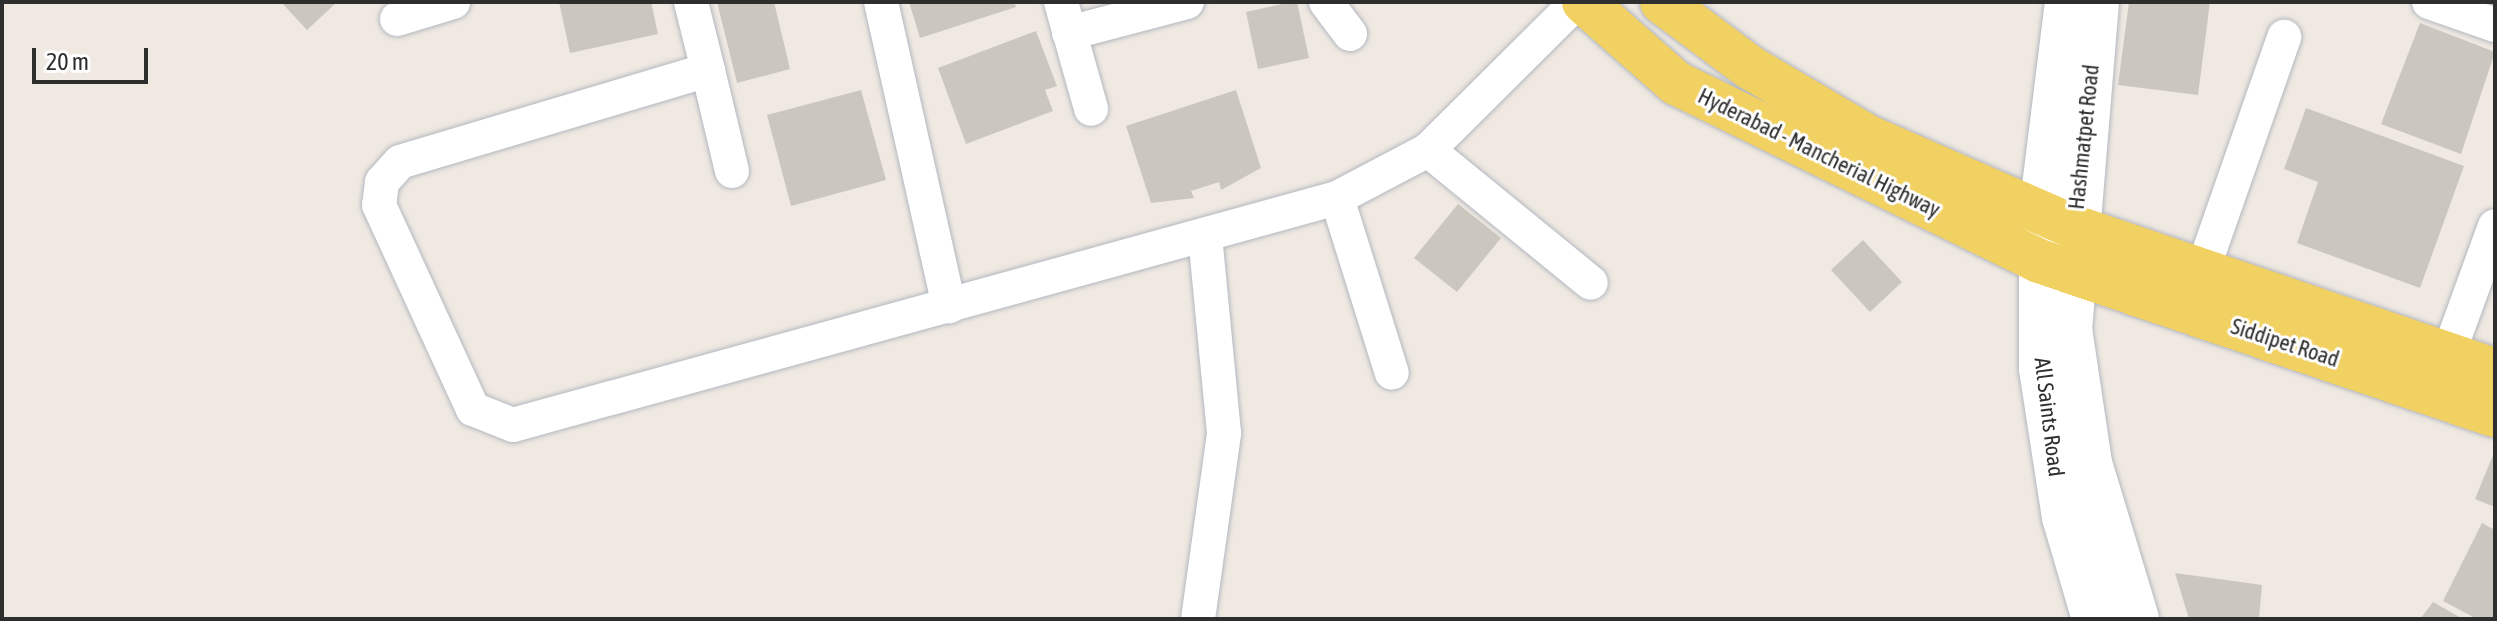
<!DOCTYPE html>
<html>
<head>
<meta charset="utf-8">
<style>
  body { margin:0 }
  #map { position:relative; width:2497px; height:621px; overflow:hidden; background:#efe9e1; font-family:"Asap Condensed",sans-serif }
  div>[style] { position:absolute }
  [style*='--x'] { left:calc(var(--x)*1px); top:calc(var(--y)*1px); width:calc(var(--w)*1px); rotate:calc(var(--a)*1deg) }
  .building>* { inset:0; background:#cbc7bf }
  .roads { filter:drop-shadow(0 0 2px #b4b7c1) drop-shadow(0 0 2px #b4b7c1) }
  .minor>* { height:34px; margin:-17px; padding:0 17px; transform-origin:17px; border-radius:17px; background:#fff }
  .secondary>* { height:44px; margin:-22px; padding:0 22px; transform-origin:22px; border-radius:22px; background:#fff }
  .primary>* { height:44px; margin:-22px; padding:0 22px; transform-origin:22px; border-radius:22px; background:#f2d163 }
  span { translate:-50% -50%; white-space:nowrap; text-align:center; line-height:1.15; -webkit-text-stroke:6px #fff; paint-order:stroke }
  .street-label { font-size:22px; color:#2e2e2e }
  .frame { position:absolute; inset:0; border:4px solid #2e2e2e; pointer-events:none }
  .scale { position:absolute; left:32px; top:48px; width:116px; height:36px; box-sizing:border-box; border:4px solid #2e2e2e; border-top:0; padding-left:10px; font-size:24px; line-height:28px; white-space:nowrap; color:#2e2e2e; -webkit-text-stroke:6px #fff; paint-order:stroke }
</style>
</head>
<body>
<div id="map">
  <div class="building">
    <div style="clip-path:polygon(281px 2px,337px 2px,307px 30px)"></div>
    <div style="clip-path:polygon(559px 2px,651px 2px,658px 34px,570px 53px)"></div>
    <div style="clip-path:polygon(717px 2px,774px 2px,790px 69px,737px 83px)"></div>
    <div style="clip-path:polygon(909px 2px,1014px 2px,1016px 7px,920px 38px)"></div>
    <div style="clip-path:polygon(1291px 2px,1297px 2px,1309px 58px,1258px 69px,1246px 12px)"></div>
    <div style="clip-path:polygon(2129px 2px,2210px 2px,2198px 95px,2118px 85px)"></div>
    <div style="clip-path:polygon(2420px 23px,2495px 52px,2461px 154px,2381px 124px)"></div>
    <div style="clip-path:polygon(1036px 31px,1057px 86px,1045px 90px,1053px 111px,966px 144px,938px 68px)"></div>
    <div style="clip-path:polygon(861px 90px,886px 180px,791px 206px,767px 115px)"></div>
    <div style="clip-path:polygon(1236px 90px,1261px 168px,1221px 190px,1219px 182px,1191px 191px,1194px 198px,1151px 203px,1126px 126px)"></div>
    <div style="clip-path:polygon(2306px 108px,2464px 166px,2420px 288px,2297px 243px,2318px 182px,2284px 169px)"></div>
    <div style="clip-path:polygon(1458px 204px,1501px 238px,1457px 292px,1414px 258px)"></div>
    <div style="clip-path:polygon(1863px 240px,1902px 282px,1870px 312px,1831px 270px)"></div>
    <div style="clip-path:polygon(2495px 450px,2495px 507px,2475px 499px)"></div>
    <div style="clip-path:polygon(2482px 523px,2495px 530px,2495px 619px,2477px 619px,2443px 601px)"></div>
    <div style="clip-path:polygon(2175px 573px,2262px 585px,2259px 619px,2189px 619px)"></div>
    <div style="clip-path:polygon(2433px 602px,2463px 619px,2420px 619px)"></div>
  </div>
  <div class="roads">
    <div class="minor">
      <div style="--x:691;--y:2;--w:70;--a:76"></div>
      <div style="--x:881;--y:2;--w:312;--a:77.4"></div>
      <div style="--x:1061;--y:2;--w:111;--a:74.3"></div>
      <div style="--x:1326;--y:2;--w:40;--a:53"></div>
      <div style="--x:2429;--y:2;--w:70;--a:19.2"></div>
      <div style="--x:397;--y:19;--w:59;--a:-16.9"></div>
      <div style="--x:1069;--y:33;--w:122;--a:-14.7"></div>
      <div style="--x:1428;--y:150;--w:210;--a:39.2"></div>
      <div style="--x:732;--y:171;--w:104;--a:-103.4"></div>
      <div style="--x:708;--y:70;--w:321;--a:163.4"></div>
      <div style="--x:400;--y:162;--w:27;--a:132"></div>
      <div style="--x:382;--y:182;--w:23;--a:97"></div>
      <div style="--x:379;--y:205;--w:225;--a:65.3"></div>
      <div style="--x:473;--y:409;--w:43;--a:21.8"></div>
      <div style="--x:513;--y:425;--w:855;--a:-15.4"></div>
      <div style="--x:1337;--y:198;--w:103;--a:-27.8"></div>
      <div style="--x:1428;--y:150;--w:210;--a:-44.8"></div>
      <div style="--x:1337;--y:198;--w:183;--a:72.6"></div>
      <div style="--x:2204;--y:266;--w:243;--a:-70.7"></div>
      <div style="--x:2448;--y:355;--w:137;--a:-70"></div>
      <div style="--x:1198;--y:619;--w:188;--a:-82"></div>
      <div style="--x:1224;--y:433;--w:199;--a:-95.5"></div>
    </div>
    <div class="secondary">
      <div style="--x:2067;--y:2;--w:211;--a:97.1"></div>
      <div style="--x:2041;--y:211;--w:158;--a:90"></div>
      <div style="--x:2041;--y:369;--w:150;--a:81.2"></div>
      <div style="--x:2064;--y:517;--w:106;--a:73.6"></div>
      <div style="--x:2097;--y:2;--w:328;--a:94.7"></div>
      <div style="--x:2070;--y:329;--w:135;--a:81.5"></div>
      <div style="--x:2090;--y:463;--w:163;--a:73.2"></div>
    </div>
    <div class="primary">
      <div style="--x:1584;--y:2;--w:123;--a:41.4"></div>
      <div style="--x:1676;--y:83;--w:404;--a:26.1"></div>
      <div style="--x:2039;--y:261;--w:481;--a:18.7"></div>
      <div style="--x:1662;--y:2;--w:111;--a:36.6"></div>
      <div style="--x:1751;--y:68;--w:136;--a:30.5"></div>
      <div style="--x:1868;--y:137;--w:225;--a:23.6"></div>
      <div style="--x:2074;--y:227;--w:445;--a:18.8"></div>
    </div>
  </div>
  <div class="street-label">
    <span style="left:2084px;top:137px;rotate:-84deg">Hashmatpet Road</span>
    <span style="left:1819px;top:153px;rotate:26deg">Hyderabad - Mancherial Highway</span>
    <span style="left:2285px;top:343px;rotate:18deg">Siddipet Road</span>
    <span style="left:2049px;top:417px;rotate:83deg">All Saints Road</span>
  </div>
  <div class="frame"></div>
  <div class="scale">20 m</div>
</div>
</body>
</html>
